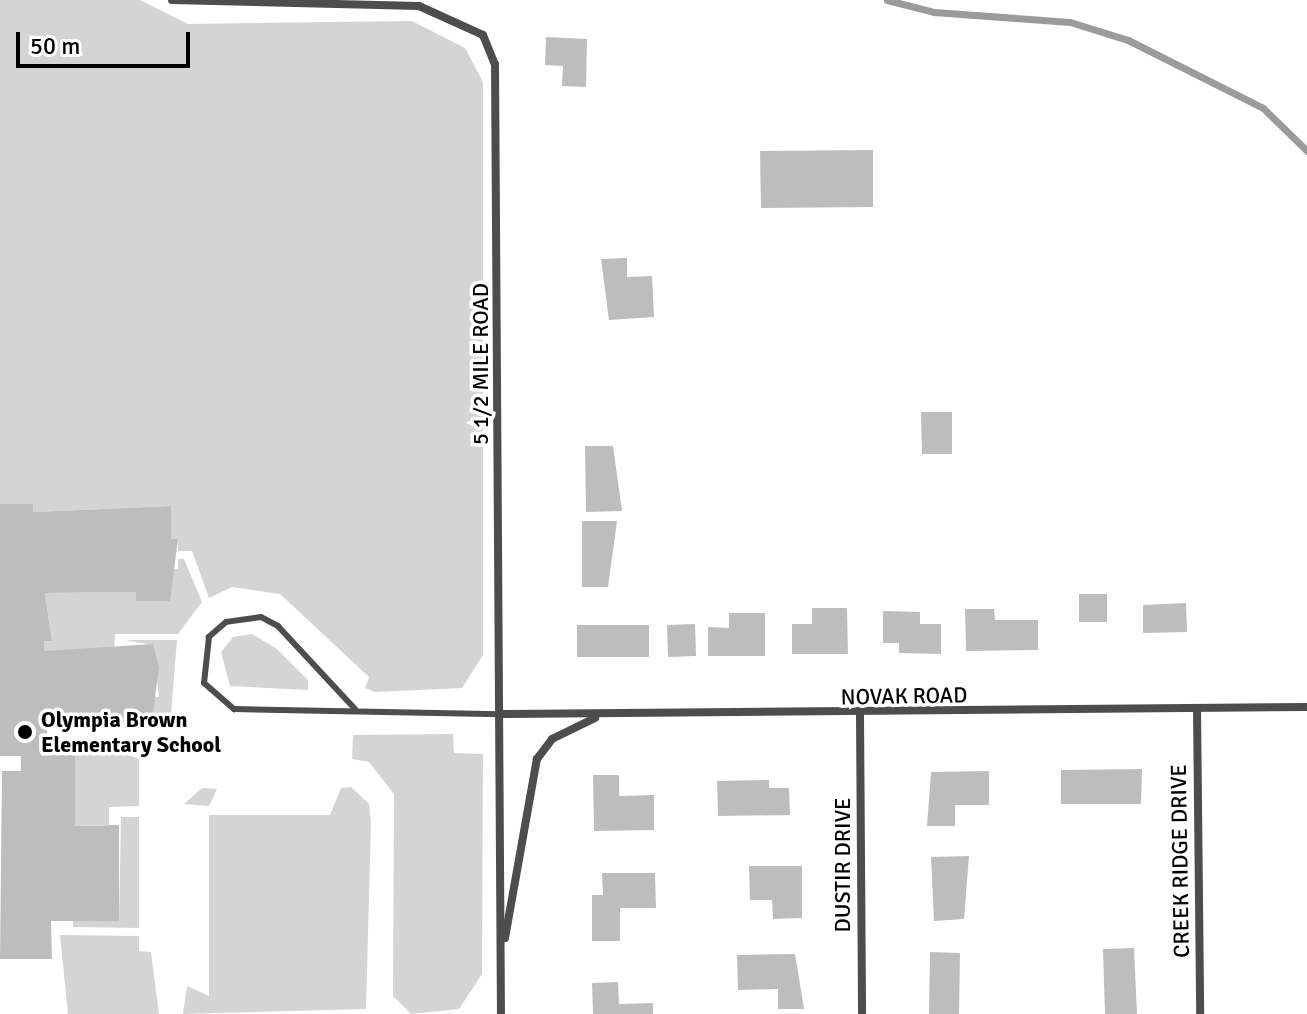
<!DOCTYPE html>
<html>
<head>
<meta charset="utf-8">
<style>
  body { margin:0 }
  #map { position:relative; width:1307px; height:1014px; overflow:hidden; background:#fff; font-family:Signika,sans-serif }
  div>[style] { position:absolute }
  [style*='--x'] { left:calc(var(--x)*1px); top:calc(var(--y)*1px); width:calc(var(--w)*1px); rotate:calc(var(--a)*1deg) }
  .green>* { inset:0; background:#d4d4d4 }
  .stream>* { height:7px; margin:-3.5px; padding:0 3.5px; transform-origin:3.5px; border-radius:3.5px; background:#9b9b9b }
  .building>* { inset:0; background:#bdbdbd }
  .service>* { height:6px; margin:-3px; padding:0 3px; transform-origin:3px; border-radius:3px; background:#4d4d4d }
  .minor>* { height:8px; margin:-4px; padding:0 4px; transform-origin:4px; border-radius:4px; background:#4d4d4d }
  .dots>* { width:22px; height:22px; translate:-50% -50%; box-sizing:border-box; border:4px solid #fff; border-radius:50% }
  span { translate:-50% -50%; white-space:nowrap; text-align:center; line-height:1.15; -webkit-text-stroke:7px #fff; paint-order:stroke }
  .street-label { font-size:22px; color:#000 }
  .poi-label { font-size:22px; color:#000; font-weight:700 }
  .left { translate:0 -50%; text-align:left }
  .scale { position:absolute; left:16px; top:32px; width:174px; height:36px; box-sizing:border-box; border:4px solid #000; border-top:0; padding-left:10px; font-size:24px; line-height:28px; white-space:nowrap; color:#000; -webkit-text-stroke:6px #fff; paint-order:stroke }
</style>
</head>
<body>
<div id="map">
  <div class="green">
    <div style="clip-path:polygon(0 0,140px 0,188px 24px,412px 21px,465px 48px,483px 82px,483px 655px,462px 688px,375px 692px,365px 688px,369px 677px,280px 594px,232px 587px,209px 598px,192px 551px,178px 551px,178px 539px,171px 539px,170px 506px,33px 512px,33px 504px,0 504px)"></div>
    <div style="clip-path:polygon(178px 559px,184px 559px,202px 602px,178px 634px,115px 634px,114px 650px,44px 651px,44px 641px,52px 640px,45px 593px,136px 592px,137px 601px,170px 601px,170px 569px,178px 569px)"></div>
    <div style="clip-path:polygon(252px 634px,277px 649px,308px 680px,308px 690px,230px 686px,221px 652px,233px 637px)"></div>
    <div style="clip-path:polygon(125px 640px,177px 640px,170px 726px,43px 727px,43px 715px,152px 720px,152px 697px,159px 697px,153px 645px)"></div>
    <div style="clip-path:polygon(453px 734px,454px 753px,483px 754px,482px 974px,459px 1009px,411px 1014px,393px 996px,394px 794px,369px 762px,352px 759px,353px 735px)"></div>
    <div style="clip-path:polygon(121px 752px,139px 759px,139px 806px,109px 807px,109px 825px,75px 826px,75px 754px)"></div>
    <div style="clip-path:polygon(351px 787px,369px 804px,371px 822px,366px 1009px,183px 1014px,187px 986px,209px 996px,209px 815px,330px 815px,341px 788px)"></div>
    <div style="clip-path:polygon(202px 788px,217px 789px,209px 806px,184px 804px)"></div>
    <div style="clip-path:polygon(121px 817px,139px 817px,139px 928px,73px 927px,73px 921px,119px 921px)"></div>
    <div style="clip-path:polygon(60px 935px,139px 936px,139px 951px,151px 952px,159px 1014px,68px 1014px)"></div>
  </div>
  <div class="stream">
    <div style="--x:887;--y:0;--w:49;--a:14.3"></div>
    <div style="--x:934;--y:12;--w:136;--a:4.2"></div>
    <div style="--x:1070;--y:22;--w:61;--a:17.2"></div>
    <div style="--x:1128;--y:40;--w:151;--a:26.7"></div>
    <div style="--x:1263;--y:108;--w:62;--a:44.3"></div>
  </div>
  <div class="building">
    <div style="clip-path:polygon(546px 37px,587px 39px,586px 87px,562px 86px,563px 66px,545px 65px)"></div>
    <div style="clip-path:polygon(873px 150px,873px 207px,761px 208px,760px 151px)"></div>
    <div style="clip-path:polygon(627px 258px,627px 277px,652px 276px,654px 317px,609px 320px,601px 259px)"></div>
    <div style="clip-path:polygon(921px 412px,952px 412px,952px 454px,922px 454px)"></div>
    <div style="clip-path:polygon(585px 446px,613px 446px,622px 511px,586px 512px)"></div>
    <div style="clip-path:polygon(0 504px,33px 504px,33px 512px,171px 506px,171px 539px,178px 539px,170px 601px,136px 601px,136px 592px,45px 593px,52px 641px,44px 641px,44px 651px,153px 644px,159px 667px,152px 721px,43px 715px,51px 748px,75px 748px,75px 826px,119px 825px,119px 921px,51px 921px,52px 959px,0 959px,2px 771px,21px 771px,21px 756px,0 756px)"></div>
    <div style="clip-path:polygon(582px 521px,617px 521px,608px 587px,582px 587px)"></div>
    <div style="clip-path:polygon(1079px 594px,1107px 594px,1107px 622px,1079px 622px)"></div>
    <div style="clip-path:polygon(1186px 603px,1187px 632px,1143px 633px,1143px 605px)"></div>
    <div style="clip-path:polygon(812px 608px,847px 608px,848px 654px,792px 654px,792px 624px,812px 624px)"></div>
    <div style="clip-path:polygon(965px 609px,994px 609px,995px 620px,1038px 620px,1038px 650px,966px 651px)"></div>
    <div style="clip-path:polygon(883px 611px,920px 612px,920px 624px,941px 624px,941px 654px,899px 653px,899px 643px,883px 643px)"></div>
    <div style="clip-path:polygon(729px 613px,765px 613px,765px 656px,708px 656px,708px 627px,729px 628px)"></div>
    <div style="clip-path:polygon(695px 624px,696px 656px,668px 657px,667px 625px)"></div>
    <div style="clip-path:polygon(577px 625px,649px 625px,649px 657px,577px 657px)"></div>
    <div style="clip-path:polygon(1142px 769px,1141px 804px,1061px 804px,1061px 770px)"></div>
    <div style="clip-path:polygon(989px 771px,989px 805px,955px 805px,955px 826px,927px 826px,931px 772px)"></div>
    <div style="clip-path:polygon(593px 775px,619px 775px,619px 796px,654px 795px,654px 830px,594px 831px)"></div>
    <div style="clip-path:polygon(769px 780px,769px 788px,789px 788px,790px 815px,718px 816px,717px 781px)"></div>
    <div style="clip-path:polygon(969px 856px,964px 919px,934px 921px,931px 857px)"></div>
    <div style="clip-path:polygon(749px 866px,802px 866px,802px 918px,773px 919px,772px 900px,750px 900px)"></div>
    <div style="clip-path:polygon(602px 873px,655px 873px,656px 908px,620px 908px,620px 941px,592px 941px,592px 895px,603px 895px)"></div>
    <div style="clip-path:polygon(1134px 948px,1137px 1014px,1105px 1014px,1103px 949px)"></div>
    <div style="clip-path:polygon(930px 952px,960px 953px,959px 1014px,929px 1014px)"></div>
    <div style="clip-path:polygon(795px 954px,804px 1009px,778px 1009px,778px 989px,738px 990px,737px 955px)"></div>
    <div style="clip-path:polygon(618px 982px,619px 1004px,653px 1003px,653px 1014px,593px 1014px,592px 983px)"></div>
  </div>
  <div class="service">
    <div style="--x:355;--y:709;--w:113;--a:-132.9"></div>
    <div style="--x:278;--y:626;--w:19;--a:-152"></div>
    <div style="--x:261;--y:617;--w:35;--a:172"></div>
    <div style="--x:226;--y:622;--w:23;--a:139"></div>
    <div style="--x:209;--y:637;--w:46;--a:96.2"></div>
    <div style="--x:204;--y:683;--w:40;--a:41"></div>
    <div style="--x:234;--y:709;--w:267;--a:1.1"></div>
  </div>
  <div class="minor">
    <div style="--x:172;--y:0;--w:247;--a:1.4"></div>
    <div style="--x:419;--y:6;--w:70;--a:24.4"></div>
    <div style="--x:483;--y:35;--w:31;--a:68"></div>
    <div style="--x:495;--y:64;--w:950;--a:89.64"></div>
    <div style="--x:1197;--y:708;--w:306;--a:89.4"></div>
    <div style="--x:501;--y:714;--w:806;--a:-0.5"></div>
    <div style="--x:860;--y:716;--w:298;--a:89.6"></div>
    <div style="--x:505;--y:938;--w:182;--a:-79.9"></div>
    <div style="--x:537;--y:759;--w:25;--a:-53"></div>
    <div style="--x:552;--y:739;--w:48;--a:-26"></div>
  </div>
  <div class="dots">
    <div style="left:25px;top:732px;background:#000"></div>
  </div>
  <div class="street-label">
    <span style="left:481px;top:364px;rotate:-90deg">5 1/2 MILE ROAD</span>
    <span style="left:904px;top:696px;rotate:-1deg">NOVAK ROAD</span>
    <span style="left:1180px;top:861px;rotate:-91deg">CREEK RIDGE DRIVE</span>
    <span style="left:843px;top:865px;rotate:-90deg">DUSTIR DRIVE</span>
  </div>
  <div class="poi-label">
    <span class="left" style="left:41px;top:732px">Olympia Brown<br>Elementary School</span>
  </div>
  <div class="scale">50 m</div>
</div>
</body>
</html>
